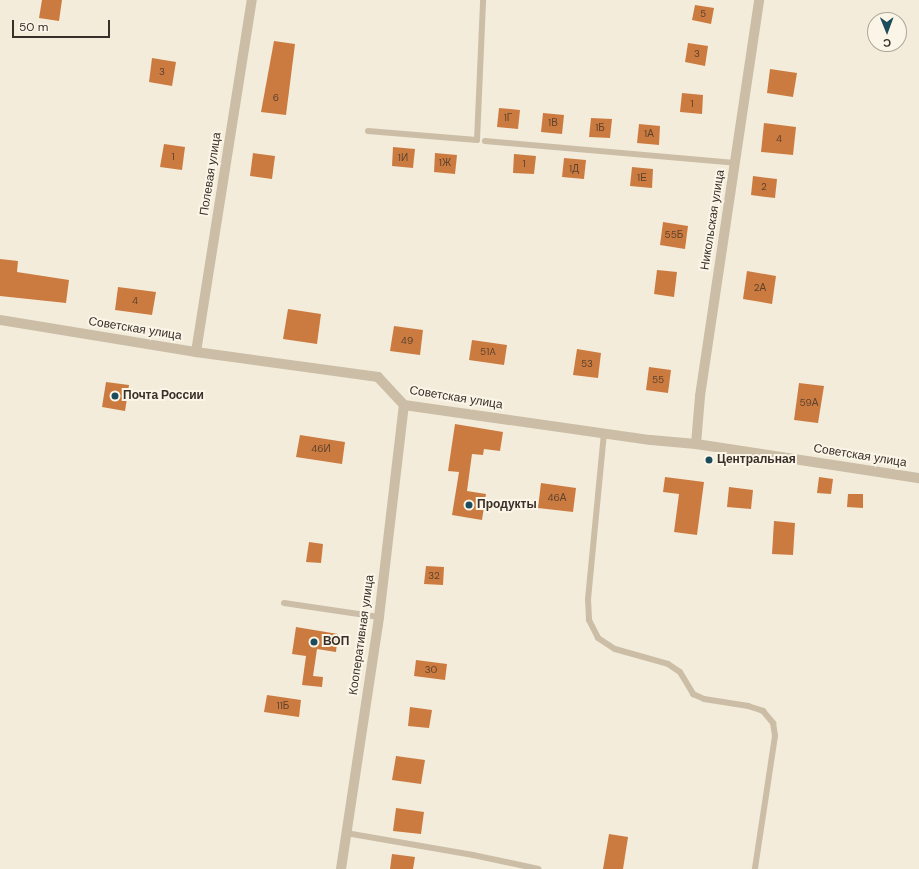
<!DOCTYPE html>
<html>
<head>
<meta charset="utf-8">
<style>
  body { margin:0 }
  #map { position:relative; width:919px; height:869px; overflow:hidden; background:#f3ecdb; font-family:"DM Sans",sans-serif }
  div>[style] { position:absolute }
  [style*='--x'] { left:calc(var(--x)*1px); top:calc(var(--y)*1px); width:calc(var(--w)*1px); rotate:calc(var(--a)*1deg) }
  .building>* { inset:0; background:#cc7b40 }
  .service>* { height:6px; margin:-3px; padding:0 3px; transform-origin:3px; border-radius:3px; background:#ccbea6 }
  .minor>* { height:10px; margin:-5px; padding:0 5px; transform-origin:5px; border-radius:5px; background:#ccbea6 }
  .dots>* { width:11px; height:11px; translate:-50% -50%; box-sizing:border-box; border:2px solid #fbf5e8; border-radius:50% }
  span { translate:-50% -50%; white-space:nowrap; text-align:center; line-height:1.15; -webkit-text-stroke:4px #fbf5e8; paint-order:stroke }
  .number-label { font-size:10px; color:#5d432e }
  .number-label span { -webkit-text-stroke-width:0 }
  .street-label { font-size:12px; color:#383028 }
  .poi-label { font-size:12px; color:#383028; font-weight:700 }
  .left { translate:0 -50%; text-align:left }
  .north { position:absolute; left:867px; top:12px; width:40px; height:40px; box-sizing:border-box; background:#fbf5e8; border:1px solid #ada69b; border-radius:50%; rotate:179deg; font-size:11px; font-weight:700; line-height:16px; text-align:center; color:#383028 }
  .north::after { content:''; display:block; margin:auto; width:14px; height:18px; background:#1b4c5c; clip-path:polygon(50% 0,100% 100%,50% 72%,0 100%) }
  .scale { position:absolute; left:12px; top:20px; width:98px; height:18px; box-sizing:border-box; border:2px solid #383028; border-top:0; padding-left:5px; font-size:12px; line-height:14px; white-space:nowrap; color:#383028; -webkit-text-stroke:3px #fbf5e8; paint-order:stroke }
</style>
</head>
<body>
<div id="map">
  <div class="building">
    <div style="clip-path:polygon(42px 0,62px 0,59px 21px,39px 18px)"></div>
    <div style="clip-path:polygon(695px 5px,714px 8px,711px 24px,692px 20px)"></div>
    <div style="clip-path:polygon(274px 41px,295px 44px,286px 115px,261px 112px)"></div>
    <div style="clip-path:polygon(688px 43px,708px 46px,705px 66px,685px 62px)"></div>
    <div style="clip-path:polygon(152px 58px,176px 62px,172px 86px,149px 82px)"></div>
    <div style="clip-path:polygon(770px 69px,797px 73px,793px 97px,767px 93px)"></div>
    <div style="clip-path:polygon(682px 93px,703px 95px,702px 114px,680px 112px)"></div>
    <div style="clip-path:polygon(499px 108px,520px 110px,518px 129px,497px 127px)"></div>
    <div style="clip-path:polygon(543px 113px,564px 115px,562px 134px,541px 132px)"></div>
    <div style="clip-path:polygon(591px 118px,612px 119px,610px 138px,589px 137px)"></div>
    <div style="clip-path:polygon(764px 123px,796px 127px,793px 155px,761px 152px)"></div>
    <div style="clip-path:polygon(639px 124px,660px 126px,659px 145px,637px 143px)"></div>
    <div style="clip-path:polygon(164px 144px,185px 147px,182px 170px,160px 167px)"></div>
    <div style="clip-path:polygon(393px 147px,415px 149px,413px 168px,392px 166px)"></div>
    <div style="clip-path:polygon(253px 153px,275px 156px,272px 179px,250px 176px)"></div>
    <div style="clip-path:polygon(435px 153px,457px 155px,455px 174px,434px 172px)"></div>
    <div style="clip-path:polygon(514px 154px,536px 156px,534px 174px,513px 173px)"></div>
    <div style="clip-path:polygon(564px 158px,586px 160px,584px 179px,562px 177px)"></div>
    <div style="clip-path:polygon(632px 167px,653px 169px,652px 188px,630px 186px)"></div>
    <div style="clip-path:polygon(753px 176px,777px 179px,775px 198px,751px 195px)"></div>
    <div style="clip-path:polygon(663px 222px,688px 226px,685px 249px,660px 245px)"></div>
    <div style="clip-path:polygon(0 259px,18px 261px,17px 272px,69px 280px,66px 303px,0 296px)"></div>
    <div style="clip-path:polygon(657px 270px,677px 272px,674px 297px,654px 294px)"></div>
    <div style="clip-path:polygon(747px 271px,776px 276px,772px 304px,743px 299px)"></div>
    <div style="clip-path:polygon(118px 287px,156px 292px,152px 315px,115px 310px)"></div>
    <div style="clip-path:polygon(288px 309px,321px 314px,317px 344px,283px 339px)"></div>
    <div style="clip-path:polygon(394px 326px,423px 330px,420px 355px,390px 351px)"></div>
    <div style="clip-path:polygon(472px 340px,507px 345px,504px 365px,469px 360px)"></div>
    <div style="clip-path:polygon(577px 349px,601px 353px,598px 378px,573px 375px)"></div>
    <div style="clip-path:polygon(649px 367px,671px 370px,668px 393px,646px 390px)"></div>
    <div style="clip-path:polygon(106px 382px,129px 385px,125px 411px,102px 407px)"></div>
    <div style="clip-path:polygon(799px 383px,824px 386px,818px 423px,794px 420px)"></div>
    <div style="clip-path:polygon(455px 424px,503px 432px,500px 451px,484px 449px,483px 455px,472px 454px,467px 491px,486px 494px,482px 520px,452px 515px,459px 472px,448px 471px)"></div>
    <div style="clip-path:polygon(300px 435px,345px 442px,342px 464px,296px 457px)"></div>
    <div style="clip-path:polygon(665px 477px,704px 482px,697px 535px,674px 532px,679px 494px,663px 492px)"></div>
    <div style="clip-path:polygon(819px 477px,833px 479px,831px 494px,817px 493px)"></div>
    <div style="clip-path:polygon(541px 483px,576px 488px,573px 512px,538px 508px)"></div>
    <div style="clip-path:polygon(729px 487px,753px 490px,751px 509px,727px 507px)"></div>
    <div style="clip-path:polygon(848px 494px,863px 494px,863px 508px,847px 507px)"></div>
    <div style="clip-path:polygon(774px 521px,795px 523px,793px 555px,772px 554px)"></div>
    <div style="clip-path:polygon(309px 542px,323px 544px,321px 563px,306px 562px)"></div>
    <div style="clip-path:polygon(426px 566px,444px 567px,443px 585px,424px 584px)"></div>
    <div style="clip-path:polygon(296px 627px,338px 634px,336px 652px,317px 649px,313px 676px,323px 677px,322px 687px,302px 685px,306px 656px,292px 654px)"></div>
    <div style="clip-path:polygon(416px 660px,447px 664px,445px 680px,414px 676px)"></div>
    <div style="clip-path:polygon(267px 695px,301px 700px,299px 717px,264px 712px)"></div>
    <div style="clip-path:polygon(410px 707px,432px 710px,429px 728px,408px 726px)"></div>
    <div style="clip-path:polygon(396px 756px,425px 760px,421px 784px,392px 780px)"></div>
    <div style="clip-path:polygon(396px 808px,424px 812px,421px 834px,393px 831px)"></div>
    <div style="clip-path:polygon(609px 834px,628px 837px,623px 869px,603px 869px)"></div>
    <div style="clip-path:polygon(392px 854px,415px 857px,413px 869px,390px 869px)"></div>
  </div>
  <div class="service">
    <div style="--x:368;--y:131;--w:109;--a:4.7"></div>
    <div style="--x:477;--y:140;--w:140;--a:-87.5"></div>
    <div style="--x:485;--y:141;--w:251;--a:5"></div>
    <div style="--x:604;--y:433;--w:167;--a:95.5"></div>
    <div style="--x:588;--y:599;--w:21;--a:87"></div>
    <div style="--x:589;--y:620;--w:20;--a:63"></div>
    <div style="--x:598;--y:638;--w:20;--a:33"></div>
    <div style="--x:615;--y:649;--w:55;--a:15.8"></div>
    <div style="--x:668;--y:664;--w:14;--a:34"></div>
    <div style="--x:680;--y:672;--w:26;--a:59"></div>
    <div style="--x:693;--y:694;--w:12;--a:24"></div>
    <div style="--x:704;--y:699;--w:45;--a:9"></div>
    <div style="--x:748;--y:706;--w:16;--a:18"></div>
    <div style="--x:763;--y:711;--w:16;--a:50"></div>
    <div style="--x:773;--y:723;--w:13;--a:81"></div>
    <div style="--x:775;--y:736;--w:134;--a:98.6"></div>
    <div style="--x:284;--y:603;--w:96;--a:8.4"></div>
    <div style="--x:346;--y:833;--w:129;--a:9.8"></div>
    <div style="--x:473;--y:855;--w:67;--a:12"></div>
  </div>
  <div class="minor">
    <div style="--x:0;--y:320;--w:199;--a:9.3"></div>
    <div style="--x:196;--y:352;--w:184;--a:7.8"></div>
    <div style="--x:378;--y:377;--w:38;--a:47"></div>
    <div style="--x:404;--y:405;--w:249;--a:8.1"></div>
    <div style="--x:651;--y:440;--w:45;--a:5.1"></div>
    <div style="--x:696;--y:444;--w:226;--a:8.7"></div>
    <div style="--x:196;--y:352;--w:356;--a:-81"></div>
    <div style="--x:696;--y:444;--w:48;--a:-85.2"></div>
    <div style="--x:700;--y:396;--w:400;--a:-81.5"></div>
    <div style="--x:341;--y:869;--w:255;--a:-81.4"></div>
    <div style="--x:379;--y:617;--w:213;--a:-83.3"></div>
  </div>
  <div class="dots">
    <div style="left:115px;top:396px;background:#1b4c5c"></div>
    <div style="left:709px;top:460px;background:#1b4c5c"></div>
    <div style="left:469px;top:505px;background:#1b4c5c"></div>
    <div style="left:314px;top:642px;background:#1b4c5c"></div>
  </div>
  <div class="number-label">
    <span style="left:703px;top:14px">5</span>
    <span style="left:697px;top:54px">3</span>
    <span style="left:162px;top:72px">3</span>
    <span style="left:276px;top:98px">6</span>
    <span style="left:692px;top:104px">1</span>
    <span style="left:508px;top:118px">1Г</span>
    <span style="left:553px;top:123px">1В</span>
    <span style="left:600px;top:128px">1Б</span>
    <span style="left:649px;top:134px">1А</span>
    <span style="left:779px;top:139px">4</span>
    <span style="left:173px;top:157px">1</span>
    <span style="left:403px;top:158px">1И</span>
    <span style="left:445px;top:163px">1Ж</span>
    <span style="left:524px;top:164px">1</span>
    <span style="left:574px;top:169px">1Д</span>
    <span style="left:642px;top:178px">1Е</span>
    <span style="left:764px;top:187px">2</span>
    <span style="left:674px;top:235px">55Б</span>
    <span style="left:760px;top:288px">2А</span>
    <span style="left:135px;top:301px">4</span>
    <span style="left:407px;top:341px">49</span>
    <span style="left:488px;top:352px">51A</span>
    <span style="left:587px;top:364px">53</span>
    <span style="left:658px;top:380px">55</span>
    <span style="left:809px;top:403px">59А</span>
    <span style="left:321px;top:449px">46И</span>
    <span style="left:557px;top:498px">46А</span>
    <span style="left:434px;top:576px">32</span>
    <span style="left:431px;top:670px">30</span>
    <span style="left:283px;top:706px">11Б</span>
  </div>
  <div class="street-label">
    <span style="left:211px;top:174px;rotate:-81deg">Полевая улица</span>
    <span style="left:713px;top:220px;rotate:-81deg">Никольская улица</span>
    <span style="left:135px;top:329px;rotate:9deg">Советская улица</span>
    <span style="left:456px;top:398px;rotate:9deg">Советская улица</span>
    <span style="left:860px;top:456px;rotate:9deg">Советская улица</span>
    <span style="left:362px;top:635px;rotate:-82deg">Кооперативная улица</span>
  </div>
  <div class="poi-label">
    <span class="left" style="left:123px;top:396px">Почта России</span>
    <span class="left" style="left:717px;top:460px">Центральная</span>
    <span class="left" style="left:477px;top:505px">Продукты</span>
    <span class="left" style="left:323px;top:642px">ВОП</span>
  </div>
  <div class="north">С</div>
  <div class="scale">50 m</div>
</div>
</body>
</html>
